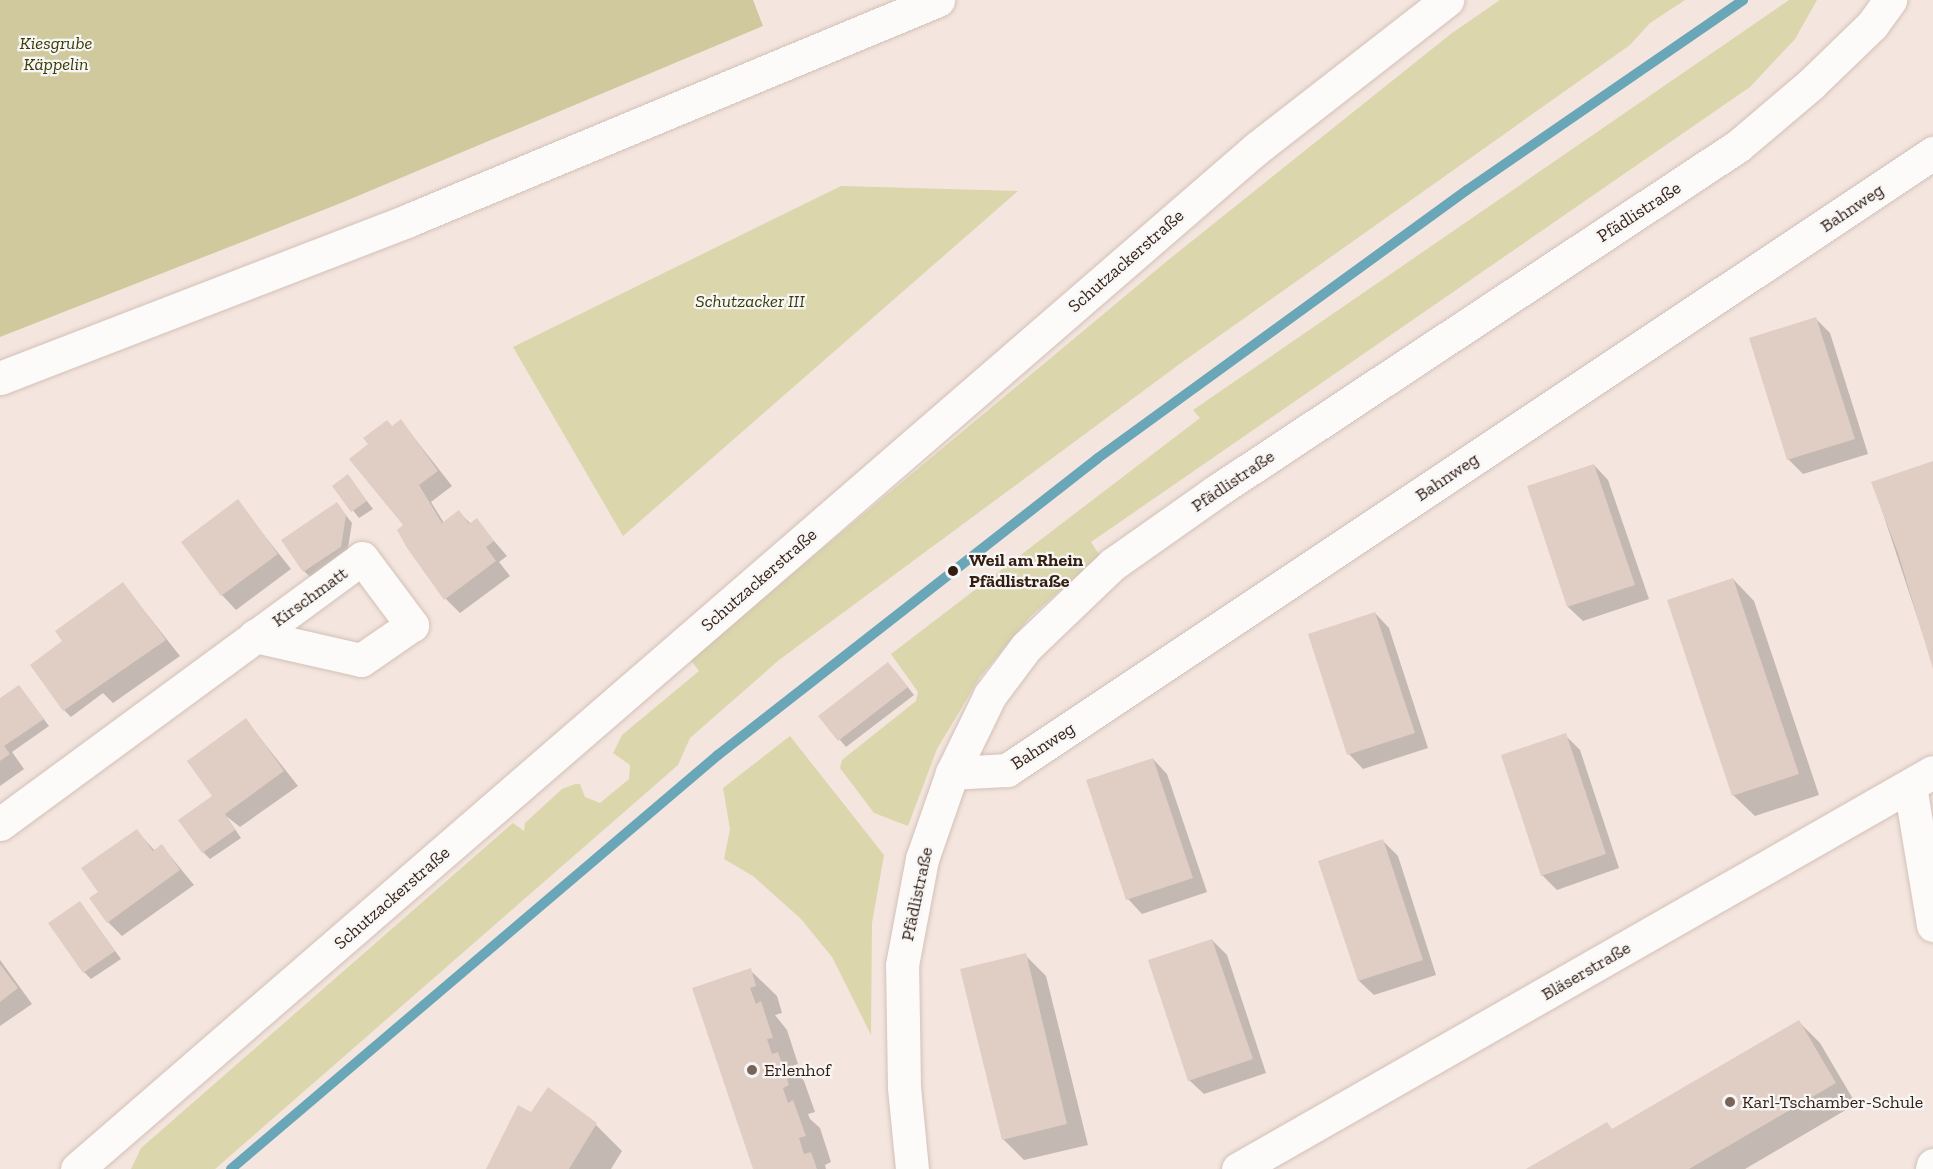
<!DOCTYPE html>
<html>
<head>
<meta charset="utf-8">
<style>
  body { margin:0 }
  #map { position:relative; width:1933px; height:1169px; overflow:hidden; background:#f4e6df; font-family:"Zilla Slab",serif }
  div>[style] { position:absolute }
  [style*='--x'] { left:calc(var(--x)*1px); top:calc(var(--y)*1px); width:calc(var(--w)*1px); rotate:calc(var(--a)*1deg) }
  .green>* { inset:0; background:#dbd6ac }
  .forest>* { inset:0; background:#cfc99d }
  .shadow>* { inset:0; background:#0003 }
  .building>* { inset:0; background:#e0cdc4 }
  .roads { filter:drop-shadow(0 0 2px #d3c1b8) drop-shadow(0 0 2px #d3c1b8) }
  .street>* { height:33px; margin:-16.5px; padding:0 16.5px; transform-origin:16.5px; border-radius:16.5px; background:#fdfbfa }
  .secondary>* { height:33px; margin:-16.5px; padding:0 16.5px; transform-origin:16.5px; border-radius:16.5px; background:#fdfbfa }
  .primary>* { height:33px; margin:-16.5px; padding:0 16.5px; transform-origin:16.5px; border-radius:16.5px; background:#fdfbfa }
  .rail-1>* { height:10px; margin:-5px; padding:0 5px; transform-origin:5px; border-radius:5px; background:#68a6b8 }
  .dots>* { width:16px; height:16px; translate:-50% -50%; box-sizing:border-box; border:3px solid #f6f6f6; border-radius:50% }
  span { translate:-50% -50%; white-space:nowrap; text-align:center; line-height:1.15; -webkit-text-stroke:4.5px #f6f6f6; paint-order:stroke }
  .park-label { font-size:18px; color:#3c3b00; font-style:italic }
  .street-label { font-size:18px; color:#351e11 }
  .stop-label { font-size:18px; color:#351e11; font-weight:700 }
  .left { translate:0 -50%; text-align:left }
  .poi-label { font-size:18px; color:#351e11 }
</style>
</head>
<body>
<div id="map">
  <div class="green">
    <div style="clip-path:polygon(1500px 0,1685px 0,1650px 23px,1630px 45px,1181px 363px,779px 660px,690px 738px,678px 765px,215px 1169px,131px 1169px,141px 1148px,513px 823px,524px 831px,525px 823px,562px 789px,575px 784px,580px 784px,585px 797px,600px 803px,629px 779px,630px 765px,613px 753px,622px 735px,699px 671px,690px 659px,1167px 261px,1452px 33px)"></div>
    <div style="clip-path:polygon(1789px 0,1817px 0,1795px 39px,1750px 87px,1091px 542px,1100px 556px,1031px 616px,980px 677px,937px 749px,908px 826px,874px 813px,840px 768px,842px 760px,916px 701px,918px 692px,891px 654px,1200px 418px,1193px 410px)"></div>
    <div style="clip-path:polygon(841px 186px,1018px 191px,623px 536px,513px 347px)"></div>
    <div style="clip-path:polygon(790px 736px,884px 855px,872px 923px,871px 1035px,832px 957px,801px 919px,753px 876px,724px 859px,730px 829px,723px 788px)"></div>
  </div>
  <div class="forest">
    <div style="clip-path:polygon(0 0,753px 0,763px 26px,341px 203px,0 337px)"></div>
  </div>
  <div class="shadow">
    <div style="clip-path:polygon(1816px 319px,1830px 333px,1868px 454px,1803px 474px,1788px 459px)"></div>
    <div style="clip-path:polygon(401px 421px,452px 486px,431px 502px,444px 523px,459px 512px,471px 524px,476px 520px,507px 556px,499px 562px,510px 576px,460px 613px,446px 599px,405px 526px,351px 459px)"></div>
    <div style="clip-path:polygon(1933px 463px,1933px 665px,1873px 483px)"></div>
    <div style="clip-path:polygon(1594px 465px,1608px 480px,1649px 599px,1583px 621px,1568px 607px)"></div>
    <div style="clip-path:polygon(348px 476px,373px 509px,359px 518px,334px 486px)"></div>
    <div style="clip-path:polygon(237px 501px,291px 569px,236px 610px,222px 595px)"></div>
    <div style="clip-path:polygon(337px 504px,352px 523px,347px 554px,311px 578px,304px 571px)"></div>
    <div style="clip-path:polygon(1733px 579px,1754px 601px,1819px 795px,1755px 816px,1733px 795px)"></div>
    <div style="clip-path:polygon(123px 584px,180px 656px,113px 703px,103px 693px,71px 717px,64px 710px)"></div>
    <div style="clip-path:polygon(1375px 613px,1389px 628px,1428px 748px,1363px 769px,1349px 754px)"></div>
    <div style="clip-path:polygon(895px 671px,914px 695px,846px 747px,820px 716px)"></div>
    <div style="clip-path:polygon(19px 686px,49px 726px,12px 752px,24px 769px,0 786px,0 700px)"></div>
    <div style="clip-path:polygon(246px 720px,298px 786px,240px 827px,226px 816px,241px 838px,210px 859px,203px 852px,214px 797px)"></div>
    <div style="clip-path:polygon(1565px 735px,1580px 750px,1619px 868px,1557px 890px,1542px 875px)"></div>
    <div style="clip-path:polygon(1153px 759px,1167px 774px,1207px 892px,1142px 914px,1128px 899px)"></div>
    <div style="clip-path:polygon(137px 831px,155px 851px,162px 846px,194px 885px,122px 936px,108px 922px,100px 892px)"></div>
    <div style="clip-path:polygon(1383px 841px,1398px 856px,1436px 975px,1374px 995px,1359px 981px)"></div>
    <div style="clip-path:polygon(80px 903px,121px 959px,91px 979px,84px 972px)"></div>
    <div style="clip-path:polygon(1212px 940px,1227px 955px,1266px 1073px,1204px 1094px,1189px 1080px)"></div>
    <div style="clip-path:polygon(1025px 955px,1046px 976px,1088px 1145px,1024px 1160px,1003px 1139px)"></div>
    <div style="clip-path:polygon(0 960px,32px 1004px,0 1026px)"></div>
    <div style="clip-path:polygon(750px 970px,777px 996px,782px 1013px,775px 1015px,787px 1030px,798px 1064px,792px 1066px,804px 1081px,815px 1112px,808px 1114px,810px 1119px,820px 1128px,831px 1162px,825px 1165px,826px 1169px,754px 1169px,694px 989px)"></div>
    <div style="clip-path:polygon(1799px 1022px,1820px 1043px,1856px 1104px,1745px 1169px,1529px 1169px,1607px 1124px,1613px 1130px)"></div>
    <div style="clip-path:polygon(519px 1107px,532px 1114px,596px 1125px,622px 1151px,611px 1169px,489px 1169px)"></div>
  </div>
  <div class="building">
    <div style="clip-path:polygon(1816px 317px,1855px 439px,1787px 460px,1749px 338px)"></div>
    <div style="clip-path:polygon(401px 419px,438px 471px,419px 485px,442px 523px,459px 510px,469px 524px,477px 518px,494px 541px,486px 547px,496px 561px,444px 600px,407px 548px,397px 530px,403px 525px,349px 459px,368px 444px,363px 438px,387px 420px,392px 426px)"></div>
    <div style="clip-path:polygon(1933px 461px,1933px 669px,1898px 553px,1871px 482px)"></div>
    <div style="clip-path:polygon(1594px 464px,1635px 585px,1567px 607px,1527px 486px)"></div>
    <div style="clip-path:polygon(348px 474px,367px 501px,351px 512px,332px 486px)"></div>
    <div style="clip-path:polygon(238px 499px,278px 554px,221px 596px,181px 542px)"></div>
    <div style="clip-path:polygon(337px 502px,346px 515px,341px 547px,303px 572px,281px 540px)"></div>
    <div style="clip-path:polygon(1733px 578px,1799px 774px,1732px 796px,1667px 600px)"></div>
    <div style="clip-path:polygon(123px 582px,166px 640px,63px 711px,30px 665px,62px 641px,55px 631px)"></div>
    <div style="clip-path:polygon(1375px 612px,1415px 733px,1347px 755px,1308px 634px)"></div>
    <div style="clip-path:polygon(888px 662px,908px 687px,838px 741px,818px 716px)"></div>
    <div style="clip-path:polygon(19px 685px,44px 719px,4px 746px,10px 754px,0 761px,0 698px)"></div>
    <div style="clip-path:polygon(246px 718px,284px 771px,225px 814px,235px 830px,202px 853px,178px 820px,212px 796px,187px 761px)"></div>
    <div style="clip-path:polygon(1566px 733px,1606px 854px,1541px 876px,1501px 755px)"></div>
    <div style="clip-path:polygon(1153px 758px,1193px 878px,1126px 900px,1086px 780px)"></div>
    <div style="clip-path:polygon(137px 829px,153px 851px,162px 844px,180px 870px,107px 923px,89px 898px,98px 892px,81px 868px)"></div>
    <div style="clip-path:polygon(1383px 839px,1423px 960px,1358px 981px,1318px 861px)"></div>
    <div style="clip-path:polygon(80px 901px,115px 951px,83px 973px,48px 923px)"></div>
    <div style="clip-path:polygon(1212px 939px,1253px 1059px,1188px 1081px,1148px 960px)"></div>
    <div style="clip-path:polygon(1026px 953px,1067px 1124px,1002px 1140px,960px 969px)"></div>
    <div style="clip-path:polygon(0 964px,18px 988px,0 1002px)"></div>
    <div style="clip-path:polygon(751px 968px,756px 986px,750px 988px,756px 1004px,761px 1001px,773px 1038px,767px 1039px,772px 1054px,778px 1052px,789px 1085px,783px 1088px,788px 1103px,793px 1100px,806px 1136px,799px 1138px,804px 1154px,811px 1152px,817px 1169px,753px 1169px,692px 988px)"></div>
    <div style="clip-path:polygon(1799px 1020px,1836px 1083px,1689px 1169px,1526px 1169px,1607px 1122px,1612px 1129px)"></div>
    <div style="clip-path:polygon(548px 1087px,597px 1123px,569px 1169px,486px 1169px,518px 1105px,531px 1112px)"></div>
  </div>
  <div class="roads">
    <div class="street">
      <div style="--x:952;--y:773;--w:55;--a:-3.1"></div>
      <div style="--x:1007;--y:770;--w:1113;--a:-33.68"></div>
      <div style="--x:1910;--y:786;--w:141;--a:80.6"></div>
      <div style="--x:0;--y:824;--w:449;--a:-36.3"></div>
      <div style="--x:362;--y:558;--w:84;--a:53.3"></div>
      <div style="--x:412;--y:625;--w:62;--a:145.5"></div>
      <div style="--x:361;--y:660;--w:109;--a:-167.2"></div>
      <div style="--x:77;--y:1169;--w:1560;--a:-40.87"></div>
      <div style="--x:1257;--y:148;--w:241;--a:-37.9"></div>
      <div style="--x:1238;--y:1169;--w:800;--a:-29.74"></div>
      <div style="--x:1932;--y:1169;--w:4;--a:-76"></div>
    </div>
    <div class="secondary">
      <div style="--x:912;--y:1169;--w:82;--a:-95.6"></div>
      <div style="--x:904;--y:1087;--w:122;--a:-90.9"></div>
      <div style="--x:902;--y:965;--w:108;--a:-79.3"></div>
      <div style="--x:922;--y:859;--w:91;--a:-70.8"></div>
      <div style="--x:952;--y:773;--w:87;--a:-64"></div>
      <div style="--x:990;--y:695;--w:60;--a:-53.1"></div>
      <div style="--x:1026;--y:647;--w:120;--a:-43.7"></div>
      <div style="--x:1113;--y:564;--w:125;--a:-35.2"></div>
      <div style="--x:1215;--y:492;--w:627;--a:-33.49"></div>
      <div style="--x:1738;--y:146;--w:96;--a:-40.3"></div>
      <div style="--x:1811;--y:84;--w:85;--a:-44"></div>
      <div style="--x:1872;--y:25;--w:31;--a:-54"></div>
    </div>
    <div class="primary">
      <div style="--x:0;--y:378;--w:438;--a:-21.1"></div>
      <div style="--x:409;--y:220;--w:573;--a:-22.58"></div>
    </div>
  </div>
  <div class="rail-1">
    <div style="--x:231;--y:1169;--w:639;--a:-40.37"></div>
    <div style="--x:718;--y:755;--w:482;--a:-38"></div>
    <div style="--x:1098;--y:458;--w:456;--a:-36"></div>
    <div style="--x:1467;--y:190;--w:335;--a:-34.5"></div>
  </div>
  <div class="dots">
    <div style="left:953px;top:571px;background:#351e11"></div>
    <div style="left:752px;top:1070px;background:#786459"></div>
    <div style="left:1730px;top:1102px;background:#786459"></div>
  </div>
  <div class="park-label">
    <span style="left:56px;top:54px">Kiesgrube<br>Käppelin</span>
    <span style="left:750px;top:301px">Schutzacker III</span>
  </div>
  <div class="street-label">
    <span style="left:1852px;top:208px;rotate:-34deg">Bahnweg</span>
    <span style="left:1639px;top:212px;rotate:-33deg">Pfädlistraße</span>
    <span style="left:1126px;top:261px;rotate:-41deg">Schutzackerstraße</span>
    <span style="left:1447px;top:477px;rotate:-34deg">Bahnweg</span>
    <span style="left:1233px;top:481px;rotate:-34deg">Pfädlistraße</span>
    <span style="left:759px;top:580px;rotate:-41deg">Schutzackerstraße</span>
    <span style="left:310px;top:597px;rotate:-36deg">Kirschmatt</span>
    <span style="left:1043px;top:746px;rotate:-33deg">Bahnweg</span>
    <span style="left:917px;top:894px;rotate:-78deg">Pfädlistraße</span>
    <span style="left:392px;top:898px;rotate:-41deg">Schutzackerstraße</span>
    <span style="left:1586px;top:971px;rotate:-30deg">Bläserstraße</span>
  </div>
  <div class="stop-label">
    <span class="left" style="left:969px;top:571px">Weil am Rhein<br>Pfädlistraße</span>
  </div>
  <div class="poi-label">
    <span class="left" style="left:764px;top:1070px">Erlenhof</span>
    <span class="left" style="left:1742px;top:1102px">Karl-Tschamber-Schule</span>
  </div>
</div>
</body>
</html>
